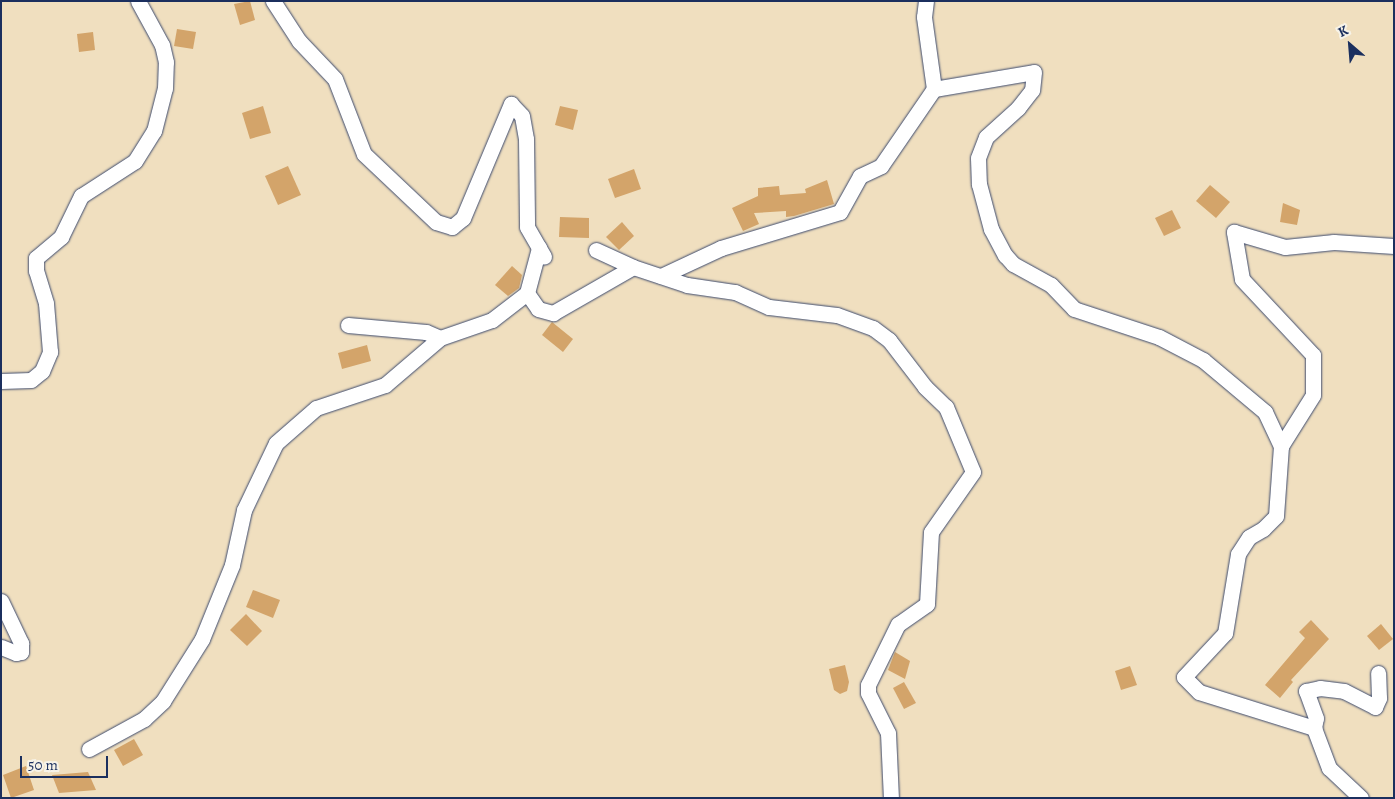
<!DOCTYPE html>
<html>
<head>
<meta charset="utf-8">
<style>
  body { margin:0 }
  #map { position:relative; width:1395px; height:799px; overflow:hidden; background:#f0dfbf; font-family:Alegreya,serif }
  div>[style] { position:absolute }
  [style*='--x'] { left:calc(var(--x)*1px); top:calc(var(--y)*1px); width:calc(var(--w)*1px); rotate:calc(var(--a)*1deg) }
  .building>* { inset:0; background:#d3a46a }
  .roads { filter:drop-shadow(0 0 1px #3b496d) drop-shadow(0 0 1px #3b496d) }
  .minor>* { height:15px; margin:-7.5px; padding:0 7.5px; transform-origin:7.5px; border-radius:7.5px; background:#fff }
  span { translate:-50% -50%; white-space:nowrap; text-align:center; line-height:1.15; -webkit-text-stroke:5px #f7f3e8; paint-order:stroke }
  .frame { position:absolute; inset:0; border:2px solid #1b2f5e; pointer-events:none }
  .north { position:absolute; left:1325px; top:20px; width:50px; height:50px; -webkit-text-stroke:4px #f7f3e8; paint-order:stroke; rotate:333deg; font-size:14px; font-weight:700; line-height:20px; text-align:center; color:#1b2f5e }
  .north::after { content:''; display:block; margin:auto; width:18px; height:22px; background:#1b2f5e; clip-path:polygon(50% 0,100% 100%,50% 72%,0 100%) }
  .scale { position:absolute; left:20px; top:756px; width:88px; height:22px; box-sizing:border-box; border:2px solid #1b2f5e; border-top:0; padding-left:6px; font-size:15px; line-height:18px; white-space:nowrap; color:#1b2f5e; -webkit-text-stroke:4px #f7f3e8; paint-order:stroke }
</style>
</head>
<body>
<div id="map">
  <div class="building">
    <div style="clip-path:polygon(250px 1px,255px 20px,240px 25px,234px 4px)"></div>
    <div style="clip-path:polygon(177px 29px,196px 32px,193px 49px,174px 46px)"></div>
    <div style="clip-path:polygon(93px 32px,95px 50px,79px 52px,77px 34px)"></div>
    <div style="clip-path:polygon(263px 106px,271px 133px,250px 139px,242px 113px)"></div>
    <div style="clip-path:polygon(560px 106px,578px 110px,573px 130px,555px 125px)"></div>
    <div style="clip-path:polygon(288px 166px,301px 195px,278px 205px,265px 176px)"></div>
    <div style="clip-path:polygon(634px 169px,641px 189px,615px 198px,608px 179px)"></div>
    <div style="clip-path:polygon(827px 180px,834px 204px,794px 216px,786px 217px,786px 211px,754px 213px,759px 224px,743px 231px,732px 208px,758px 196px,758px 188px,779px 186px,780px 195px,806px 193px,805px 189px)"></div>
    <div style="clip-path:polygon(1210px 185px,1230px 202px,1216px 218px,1196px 201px)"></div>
    <div style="clip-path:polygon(1283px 203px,1300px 210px,1297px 225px,1280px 222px)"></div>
    <div style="clip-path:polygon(1172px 210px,1181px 228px,1164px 236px,1155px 218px)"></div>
    <div style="clip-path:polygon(560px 217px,589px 218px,589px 238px,559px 237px)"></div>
    <div style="clip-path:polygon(622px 222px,634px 236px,619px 250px,606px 237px)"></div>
    <div style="clip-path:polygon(512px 266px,522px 275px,519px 288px,508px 296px,495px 285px)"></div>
    <div style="clip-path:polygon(552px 322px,573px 339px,563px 352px,542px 335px)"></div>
    <div style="clip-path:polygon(367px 345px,371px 361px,342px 369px,338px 353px)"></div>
    <div style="clip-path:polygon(253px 590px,280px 600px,273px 618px,246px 607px)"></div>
    <div style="clip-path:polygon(246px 614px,262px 631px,247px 646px,230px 630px)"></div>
    <div style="clip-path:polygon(1311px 620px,1329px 639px,1291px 680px,1293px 682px,1280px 698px,1265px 685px,1305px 638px,1299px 632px)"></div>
    <div style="clip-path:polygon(1381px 624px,1393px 639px,1379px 650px,1367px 636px)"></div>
    <div style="clip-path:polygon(895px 652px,910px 661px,905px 679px,888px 670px)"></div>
    <div style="clip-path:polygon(845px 665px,849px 682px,847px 691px,840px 694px,834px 690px,829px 669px)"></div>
    <div style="clip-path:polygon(1130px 666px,1137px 685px,1121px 690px,1115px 671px)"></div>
    <div style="clip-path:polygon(904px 682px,916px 703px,904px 709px,893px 688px)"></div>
    <div style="clip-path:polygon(134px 739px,143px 755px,123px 766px,114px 750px)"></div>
    <div style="clip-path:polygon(26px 766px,34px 790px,11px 798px,3px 775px)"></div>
    <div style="clip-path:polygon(88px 772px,96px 790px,59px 793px,52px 775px)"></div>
  </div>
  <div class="roads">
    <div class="minor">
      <div style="--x:273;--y:1;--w:48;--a:57"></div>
      <div style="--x:299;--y:41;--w:52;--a:46.5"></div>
      <div style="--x:335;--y:79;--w:80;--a:68.9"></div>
      <div style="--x:364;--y:154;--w:99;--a:43.4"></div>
      <div style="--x:436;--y:222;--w:17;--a:17"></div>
      <div style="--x:452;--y:227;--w:14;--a:-39"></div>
      <div style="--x:463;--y:218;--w:124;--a:-67.2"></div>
      <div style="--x:511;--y:104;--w:16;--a:47"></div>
      <div style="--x:522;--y:116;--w:23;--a:80"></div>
      <div style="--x:526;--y:139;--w:88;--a:89.3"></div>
      <div style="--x:527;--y:227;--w:34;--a:60"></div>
      <div style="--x:934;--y:89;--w:101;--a:-9.6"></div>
      <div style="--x:1034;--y:72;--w:18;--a:96"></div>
      <div style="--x:1032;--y:90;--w:23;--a:128"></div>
      <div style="--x:1018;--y:108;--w:43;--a:137.8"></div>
      <div style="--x:986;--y:137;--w:22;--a:111"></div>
      <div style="--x:978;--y:158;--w:26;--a:88"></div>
      <div style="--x:979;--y:184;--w:47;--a:75.1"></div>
      <div style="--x:991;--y:229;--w:30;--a:62"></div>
      <div style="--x:1005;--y:255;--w:12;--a:48"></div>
      <div style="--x:1013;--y:264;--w:43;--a:28.9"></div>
      <div style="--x:1051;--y:285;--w:33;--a:46"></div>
      <div style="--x:1074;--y:309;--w:89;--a:18.2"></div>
      <div style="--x:1159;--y:337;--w:50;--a:27.6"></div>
      <div style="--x:1203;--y:360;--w:81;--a:40"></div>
      <div style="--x:1265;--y:412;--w:38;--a:65"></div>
      <div style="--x:1281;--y:446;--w:70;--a:94.1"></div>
      <div style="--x:1276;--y:516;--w:18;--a:135"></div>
      <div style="--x:1263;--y:529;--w:16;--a:150"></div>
      <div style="--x:1249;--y:537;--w:20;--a:123"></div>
      <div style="--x:1238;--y:554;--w:80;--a:99.3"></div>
      <div style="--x:1225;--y:633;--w:60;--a:133"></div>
      <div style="--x:1184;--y:677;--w:21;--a:45"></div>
      <div style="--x:1199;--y:692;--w:121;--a:17.4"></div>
      <div style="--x:596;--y:250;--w:41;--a:24.7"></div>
      <div style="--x:633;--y:267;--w:57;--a:18.4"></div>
      <div style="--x:687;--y:285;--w:49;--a:8.3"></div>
      <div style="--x:735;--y:292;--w:37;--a:24"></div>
      <div style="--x:769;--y:307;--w:68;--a:6.7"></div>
      <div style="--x:837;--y:315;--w:38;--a:20"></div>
      <div style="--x:873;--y:328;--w:20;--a:37"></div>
      <div style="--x:889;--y:340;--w:59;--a:52.5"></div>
      <div style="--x:925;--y:387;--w:29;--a:44"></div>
      <div style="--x:946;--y:407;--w:70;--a:67.4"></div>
      <div style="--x:973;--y:472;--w:73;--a:125"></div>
      <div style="--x:931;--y:532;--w:72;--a:93.2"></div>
      <div style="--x:927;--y:604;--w:35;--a:145"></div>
      <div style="--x:898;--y:624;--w:68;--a:116.2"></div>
      <div style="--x:868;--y:685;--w:8;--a:90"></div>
      <div style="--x:868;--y:693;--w:45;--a:63.4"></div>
      <div style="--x:888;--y:733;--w:65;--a:87.4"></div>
      <div style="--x:661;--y:276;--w:66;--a:-25"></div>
      <div style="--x:721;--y:248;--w:124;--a:-16.8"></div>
      <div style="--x:840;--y:212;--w:41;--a:-60.9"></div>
      <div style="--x:860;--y:176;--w:23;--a:-25"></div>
      <div style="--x:881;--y:166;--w:93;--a:-55.5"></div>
      <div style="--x:934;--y:89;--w:73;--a:-97.9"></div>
      <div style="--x:924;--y:17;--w:16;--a:-83"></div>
      <div style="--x:527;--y:293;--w:19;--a:55"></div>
      <div style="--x:538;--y:309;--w:16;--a:15"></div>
      <div style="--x:553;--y:313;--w:92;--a:-29.9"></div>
      <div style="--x:348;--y:325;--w:78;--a:5.1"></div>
      <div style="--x:426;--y:332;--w:15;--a:23"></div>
      <div style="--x:1;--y:381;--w:30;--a:-2"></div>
      <div style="--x:31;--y:380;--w:14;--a:-39"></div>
      <div style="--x:42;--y:371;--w:21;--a:-67"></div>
      <div style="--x:50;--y:352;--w:49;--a:-94.7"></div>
      <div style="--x:46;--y:303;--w:34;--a:-107"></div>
      <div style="--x:36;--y:271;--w:13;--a:-90"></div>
      <div style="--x:36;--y:258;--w:33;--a:-40"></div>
      <div style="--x:61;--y:237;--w:46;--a:-64"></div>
      <div style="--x:81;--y:196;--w:64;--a:-32.9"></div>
      <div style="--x:135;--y:161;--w:36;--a:-58"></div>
      <div style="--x:154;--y:131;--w:44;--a:-75.7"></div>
      <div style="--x:165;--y:88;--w:26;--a:-88"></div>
      <div style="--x:166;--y:62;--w:17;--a:-103"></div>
      <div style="--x:162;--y:45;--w:50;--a:-118.6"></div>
      <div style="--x:1281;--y:446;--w:60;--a:-57.9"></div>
      <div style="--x:1313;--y:395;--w:40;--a:-90"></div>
      <div style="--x:1313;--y:355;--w:104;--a:-133.1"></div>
      <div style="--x:1242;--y:279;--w:48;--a:-99.7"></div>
      <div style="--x:1234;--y:232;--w:53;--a:16.4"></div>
      <div style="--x:1285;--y:247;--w:49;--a:-5.8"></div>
      <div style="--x:1334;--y:242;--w:60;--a:3.8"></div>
      <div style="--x:1;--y:601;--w:47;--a:64.5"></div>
      <div style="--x:21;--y:643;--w:9;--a:90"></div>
      <div style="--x:21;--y:652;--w:5;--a:169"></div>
      <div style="--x:16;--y:653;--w:16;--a:-158"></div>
      <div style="--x:89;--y:749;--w:63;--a:-28.6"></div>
      <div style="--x:144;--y:719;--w:26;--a:-43"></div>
      <div style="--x:163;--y:701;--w:73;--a:-57.8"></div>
      <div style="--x:202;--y:639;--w:80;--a:-67.9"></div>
      <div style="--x:232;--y:565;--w:56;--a:-77.7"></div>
      <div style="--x:244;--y:510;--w:74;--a:-64.5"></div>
      <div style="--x:276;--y:443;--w:53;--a:-41.2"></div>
      <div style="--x:316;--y:408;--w:73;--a:-18.4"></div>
      <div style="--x:385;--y:385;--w:72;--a:-40.5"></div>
      <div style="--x:440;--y:338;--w:55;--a:-19.1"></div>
      <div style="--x:492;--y:320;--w:44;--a:-37.6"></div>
      <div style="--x:527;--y:293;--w:47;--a:-75.1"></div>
      <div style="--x:1361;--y:798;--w:44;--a:-136.8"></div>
      <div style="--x:1329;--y:768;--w:43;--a:-110.6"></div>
      <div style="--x:1314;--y:728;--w:10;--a:-79"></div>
      <div style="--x:1316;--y:718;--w:29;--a:-110"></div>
      <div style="--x:1306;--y:691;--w:14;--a:-12"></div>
      <div style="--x:1320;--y:688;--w:24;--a:7"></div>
      <div style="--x:1344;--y:691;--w:35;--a:27"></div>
      <div style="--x:1375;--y:707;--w:10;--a:-66"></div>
      <div style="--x:1379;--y:698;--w:25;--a:-92"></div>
    </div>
  </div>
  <div class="frame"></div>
  <div class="north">K</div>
  <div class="scale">50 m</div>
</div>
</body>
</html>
